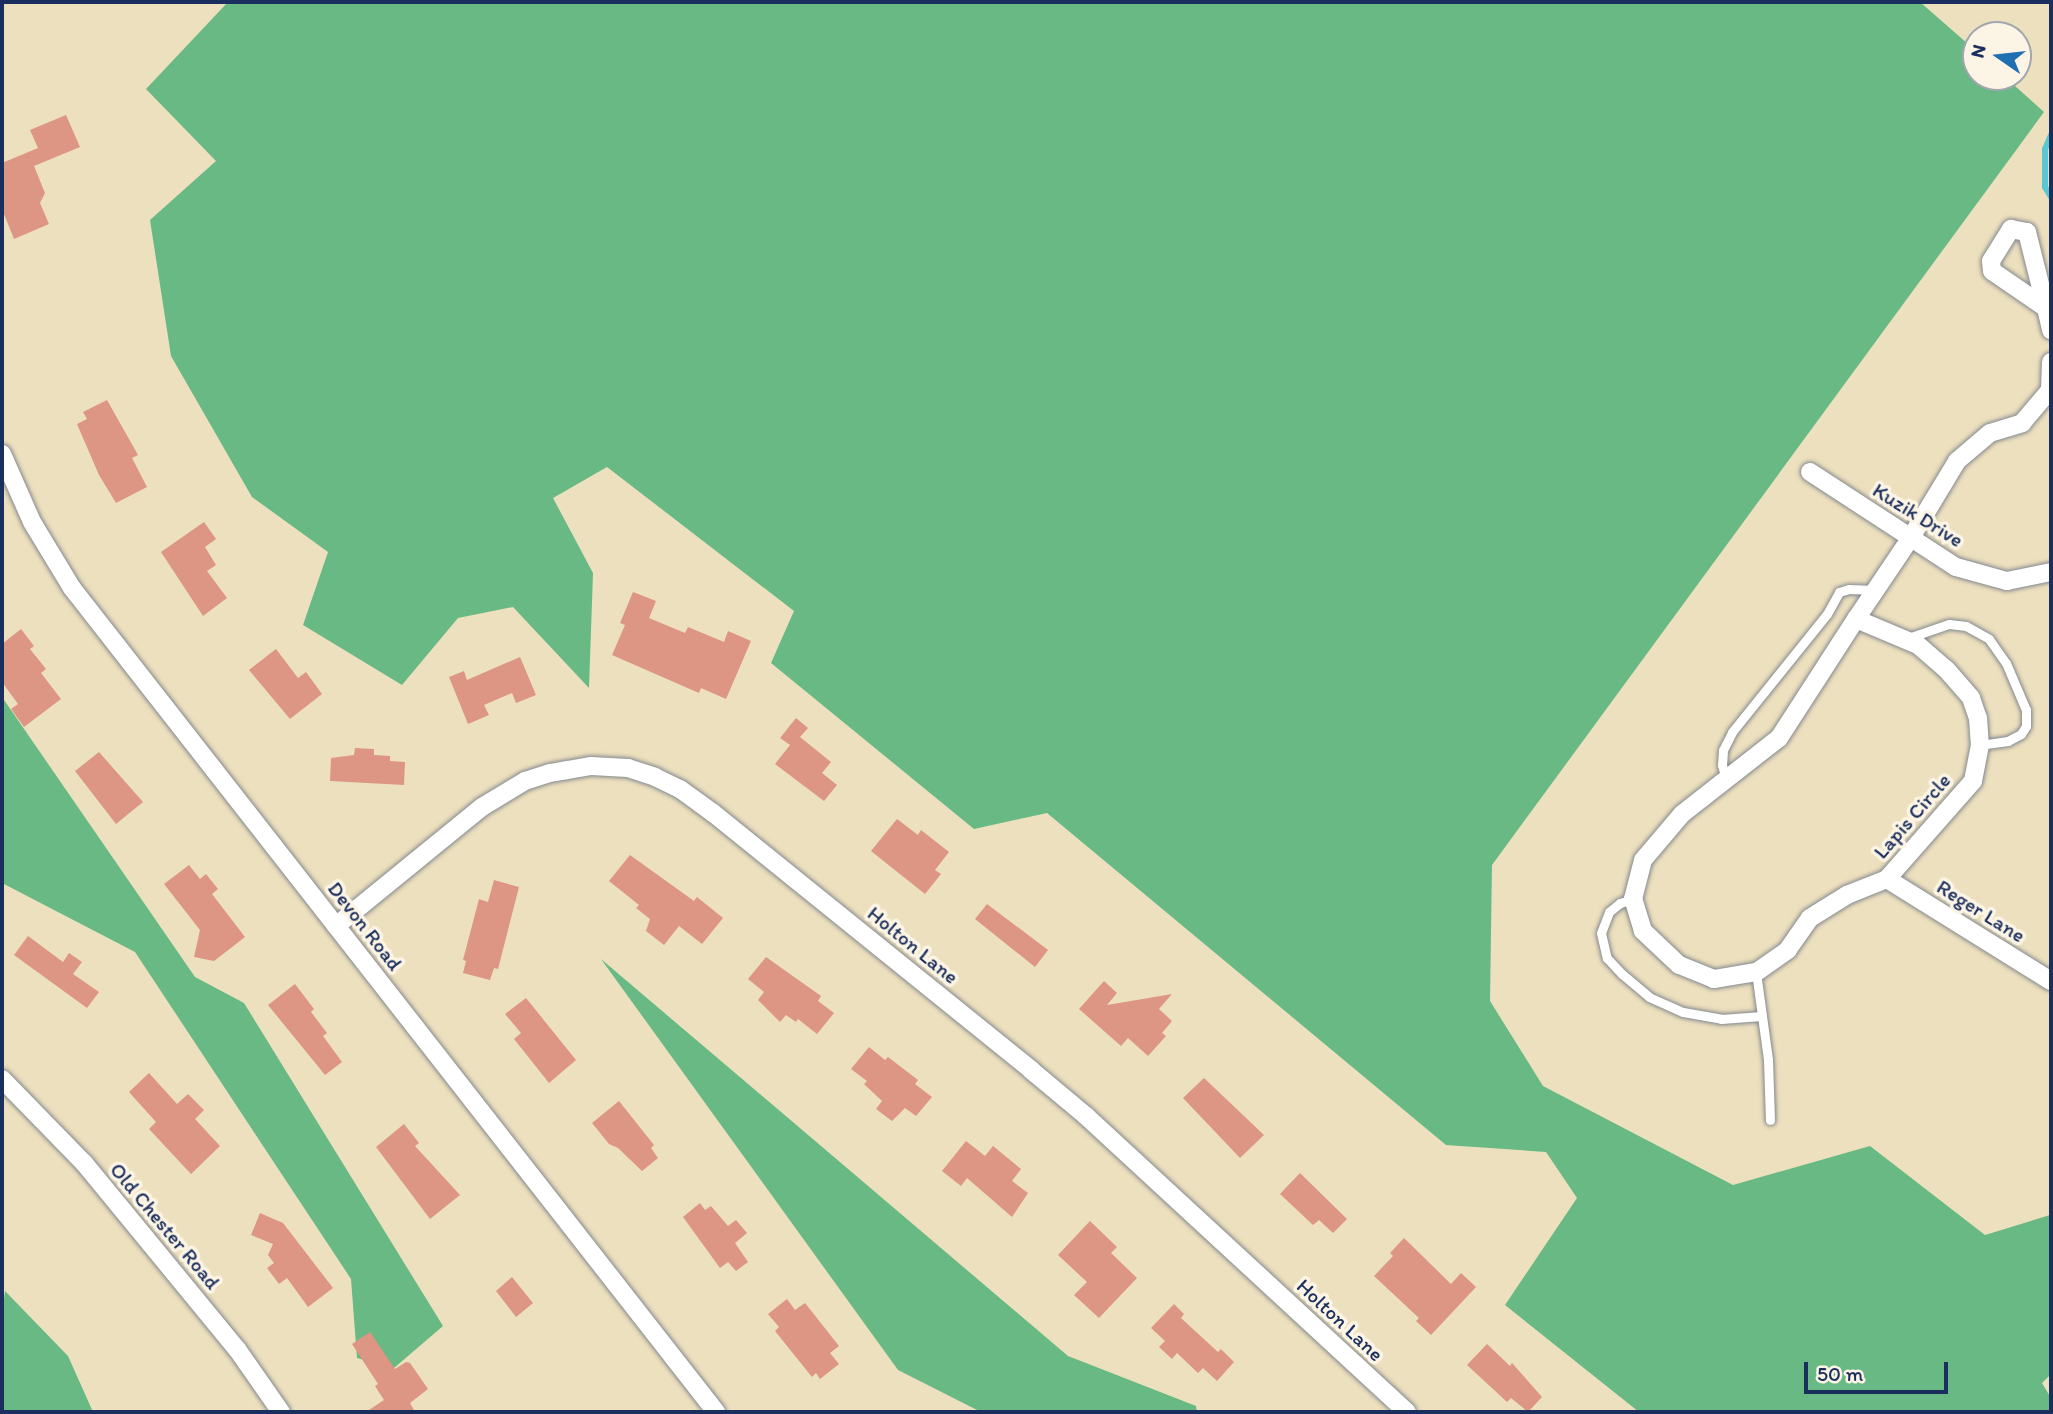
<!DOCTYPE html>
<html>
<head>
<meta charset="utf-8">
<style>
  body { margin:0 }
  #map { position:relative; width:2053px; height:1414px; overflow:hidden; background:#ede0be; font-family:Itim,sans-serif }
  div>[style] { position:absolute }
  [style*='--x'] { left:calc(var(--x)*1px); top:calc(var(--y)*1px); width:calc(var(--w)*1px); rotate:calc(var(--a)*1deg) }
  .forest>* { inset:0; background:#69b984 }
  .stream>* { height:6px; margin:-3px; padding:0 3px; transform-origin:3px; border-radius:3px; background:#5ac7d1 }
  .building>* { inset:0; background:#dd9584 }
  .roads { filter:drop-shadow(0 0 2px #84888e) drop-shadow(0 0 2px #84888e) }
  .service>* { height:9px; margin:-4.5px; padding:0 4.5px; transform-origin:4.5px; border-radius:4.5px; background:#fff }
  .minor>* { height:18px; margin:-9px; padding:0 9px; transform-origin:9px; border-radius:9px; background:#fff }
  span { translate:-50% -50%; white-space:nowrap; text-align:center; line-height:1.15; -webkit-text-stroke:7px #fcf5e5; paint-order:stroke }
  .street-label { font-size:21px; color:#1b2f5e }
  .frame { position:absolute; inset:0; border:4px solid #1b2f5e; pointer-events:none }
  .north { position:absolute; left:1962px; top:21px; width:70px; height:70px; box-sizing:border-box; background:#fcf5e5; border:2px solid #a2a6af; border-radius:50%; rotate:284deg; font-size:19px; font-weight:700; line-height:28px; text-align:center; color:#1b2f5e }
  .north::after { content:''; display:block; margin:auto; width:24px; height:32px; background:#1f6fb2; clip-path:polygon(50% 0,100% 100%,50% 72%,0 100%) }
  .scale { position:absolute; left:1804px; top:1362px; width:144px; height:32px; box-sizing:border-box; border:4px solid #1b2f5e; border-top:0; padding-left:9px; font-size:21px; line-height:24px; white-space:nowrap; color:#1b2f5e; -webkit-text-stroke:5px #fcf5e5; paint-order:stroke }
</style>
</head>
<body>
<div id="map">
  <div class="forest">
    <div style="clip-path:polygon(228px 2px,1920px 2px,1976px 51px,1976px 77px,2005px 77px,2044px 112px,1492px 865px,1490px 1001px,1543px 1086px,1733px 1185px,1870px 1146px,1985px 1235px,2050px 1215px,2051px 1374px,2042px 1383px,2051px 1398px,2051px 1412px,1639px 1412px,1505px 1305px,1577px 1198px,1546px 1152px,1446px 1145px,1047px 813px,974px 829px,771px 663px,794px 611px,607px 467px,553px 498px,593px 573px,589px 688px,513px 607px,458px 618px,402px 685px,303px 625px,328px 552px,252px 497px,171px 356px,150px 220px,216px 161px,146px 89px)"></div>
    <div style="clip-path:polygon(2px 697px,195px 977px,244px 1003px,443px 1326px,394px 1368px,357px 1358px,351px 1279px,135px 952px,2px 883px)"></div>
    <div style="clip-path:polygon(601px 959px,1068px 1356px,1196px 1406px,1197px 1412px,981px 1412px,898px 1370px)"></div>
    <div style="clip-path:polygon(5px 1291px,68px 1356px,93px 1412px,3px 1412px,2px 1316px)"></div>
  </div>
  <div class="stream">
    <div style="--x:2051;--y:135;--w:15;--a:113"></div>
    <div style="--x:2045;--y:149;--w:38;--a:90"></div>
    <div style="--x:2045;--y:187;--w:12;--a:59"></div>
  </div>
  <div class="building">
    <div style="clip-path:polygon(66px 115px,80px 147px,34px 166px,45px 193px,40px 203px,49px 224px,14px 239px,2px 209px,2px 163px,38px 148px,30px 130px)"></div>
    <div style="clip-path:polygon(107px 400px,138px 455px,132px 458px,147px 487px,116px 503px,99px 475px,77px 424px,87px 419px,83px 412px)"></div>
    <div style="clip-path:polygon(204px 522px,216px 539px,205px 547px,216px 565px,207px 571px,227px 598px,203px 616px,161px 552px)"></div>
    <div style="clip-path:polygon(633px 592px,656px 601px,649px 618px,685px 633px,688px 627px,724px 642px,728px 631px,751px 641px,726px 699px,701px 688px,699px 693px,612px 655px,625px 625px,620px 623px)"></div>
    <div style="clip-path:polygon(21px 629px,34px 646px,30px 649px,46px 669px,41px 673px,61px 699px,24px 727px,11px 709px,18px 704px,2px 682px,2px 644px)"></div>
    <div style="clip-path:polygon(276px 649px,298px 678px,306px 672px,322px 694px,290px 719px,249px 670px)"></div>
    <div style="clip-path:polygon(520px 657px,536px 695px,516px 703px,512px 693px,484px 705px,489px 715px,468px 724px,449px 677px,464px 671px,467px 680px)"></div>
    <div style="clip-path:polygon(796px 718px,808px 728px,800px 737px,831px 762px,822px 773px,837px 785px,824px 801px,775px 764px,790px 745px,780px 738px)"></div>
    <div style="clip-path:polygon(355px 748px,374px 749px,374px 755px,390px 756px,390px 761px,405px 762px,404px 785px,330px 781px,331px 758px,354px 755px)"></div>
    <div style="clip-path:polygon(99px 752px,143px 802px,116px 824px,75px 771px)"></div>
    <div style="clip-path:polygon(897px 819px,918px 835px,921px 830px,949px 852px,935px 870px,941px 874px,925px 894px,871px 851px)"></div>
    <div style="clip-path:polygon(630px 855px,694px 901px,697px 897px,723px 918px,702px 944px,679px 926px,664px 945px,646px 931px,650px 919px,636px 908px,639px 905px,609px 881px)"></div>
    <div style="clip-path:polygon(189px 865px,200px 879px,206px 874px,218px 889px,212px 894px,245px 937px,214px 961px,194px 957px,200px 930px,164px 884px)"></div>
    <div style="clip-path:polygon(494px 880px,519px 887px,498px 969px,494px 968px,490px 980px,463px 973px,466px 961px,463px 960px,479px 899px,488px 902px)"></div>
    <div style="clip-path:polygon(987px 904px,1048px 950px,1035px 967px,975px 919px)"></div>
    <div style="clip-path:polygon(28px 936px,63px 962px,69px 953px,82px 962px,73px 974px,99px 992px,87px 1008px,14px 955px)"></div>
    <div style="clip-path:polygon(766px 957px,821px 996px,818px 1001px,834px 1013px,817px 1034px,798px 1019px,796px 1022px,786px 1015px,780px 1022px,758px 1000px,764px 992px,748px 979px)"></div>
    <div style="clip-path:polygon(1104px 981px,1117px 993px,1107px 1005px,1172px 994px,1159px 1009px,1172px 1021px,1162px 1033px,1166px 1036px,1148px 1056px,1128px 1038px,1121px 1046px,1079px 1009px)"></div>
    <div style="clip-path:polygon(295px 984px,314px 1009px,311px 1012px,327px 1033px,323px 1036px,342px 1062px,325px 1075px,268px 1005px)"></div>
    <div style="clip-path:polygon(526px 998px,576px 1060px,549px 1083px,514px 1039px,521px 1033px,505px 1014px)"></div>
    <div style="clip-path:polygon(869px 1047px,885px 1060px,888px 1057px,918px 1080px,915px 1084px,932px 1097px,916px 1116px,905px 1108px,892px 1121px,876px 1109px,882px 1101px,864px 1084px,867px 1081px,851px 1069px)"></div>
    <div style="clip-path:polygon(149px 1073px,177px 1104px,188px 1094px,204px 1110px,195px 1119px,220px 1146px,191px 1174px,149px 1129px,156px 1122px,129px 1092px)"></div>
    <div style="clip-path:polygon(1204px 1078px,1264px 1135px,1240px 1158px,1183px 1098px)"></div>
    <div style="clip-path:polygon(619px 1101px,654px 1145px,651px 1148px,658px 1158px,642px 1171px,618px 1148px,609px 1144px,592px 1123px)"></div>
    <div style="clip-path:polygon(404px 1124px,419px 1143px,415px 1146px,460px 1195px,430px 1219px,376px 1147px)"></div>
    <div style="clip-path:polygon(966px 1141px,985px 1156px,993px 1146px,1021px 1169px,1012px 1181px,1028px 1193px,1012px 1217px,967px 1178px,961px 1186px,942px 1171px)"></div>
    <div style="clip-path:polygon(1300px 1173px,1347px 1219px,1333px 1233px,1319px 1220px,1313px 1225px,1280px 1194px)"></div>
    <div style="clip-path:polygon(700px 1203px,705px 1210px,711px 1206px,728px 1226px,736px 1220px,747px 1233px,735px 1243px,748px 1262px,736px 1271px,728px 1262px,720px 1268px,683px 1217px)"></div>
    <div style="clip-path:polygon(260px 1213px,283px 1223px,333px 1288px,308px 1307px,287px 1278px,279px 1284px,267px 1268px,274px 1263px,268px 1255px,273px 1244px,251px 1235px)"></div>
    <div style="clip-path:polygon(1090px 1221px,1117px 1247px,1111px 1253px,1137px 1278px,1099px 1318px,1074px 1295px,1087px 1282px,1058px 1255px)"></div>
    <div style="clip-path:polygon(1404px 1238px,1451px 1284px,1461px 1273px,1476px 1287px,1431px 1335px,1416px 1321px,1419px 1318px,1374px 1276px,1393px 1256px,1390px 1253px)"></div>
    <div style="clip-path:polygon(512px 1277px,533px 1303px,516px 1317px,496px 1291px)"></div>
    <div style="clip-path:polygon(787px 1299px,795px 1310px,805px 1303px,839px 1346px,830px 1353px,839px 1364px,820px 1379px,816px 1373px,812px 1377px,775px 1331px,779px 1327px,768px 1314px)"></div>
    <div style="clip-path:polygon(1174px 1304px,1184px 1314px,1181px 1318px,1218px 1352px,1221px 1349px,1234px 1362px,1217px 1381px,1203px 1368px,1198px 1373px,1177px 1353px,1172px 1359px,1159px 1347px,1165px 1341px,1151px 1328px)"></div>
    <div style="clip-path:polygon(370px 1332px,395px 1369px,406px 1362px,410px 1363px,428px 1389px,410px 1403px,415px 1412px,366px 1412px,384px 1400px,375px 1386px,378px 1384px,352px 1344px)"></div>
    <div style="clip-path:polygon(1487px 1344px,1510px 1366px,1512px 1363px,1542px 1397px,1528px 1412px,1511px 1398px,1507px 1402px,1467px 1365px)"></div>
  </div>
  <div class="roads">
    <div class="service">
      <div style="--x:1908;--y:638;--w:43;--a:-18.9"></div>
      <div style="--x:1949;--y:624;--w:17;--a:7"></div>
      <div style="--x:1966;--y:626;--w:26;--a:29"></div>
      <div style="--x:1989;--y:639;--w:29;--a:55"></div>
      <div style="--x:2006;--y:663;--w:51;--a:66.9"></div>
      <div style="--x:2026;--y:710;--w:16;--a:90"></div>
      <div style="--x:2026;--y:726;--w:9;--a:122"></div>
      <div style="--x:2021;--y:734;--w:15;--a:152"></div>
      <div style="--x:2008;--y:741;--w:28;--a:172"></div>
      <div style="--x:1726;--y:779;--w:15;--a:-106"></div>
      <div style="--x:1722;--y:765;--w:15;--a:-86"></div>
      <div style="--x:1723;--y:750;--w:20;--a:-63"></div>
      <div style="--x:1732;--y:732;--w:151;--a:-51.2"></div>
      <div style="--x:1827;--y:614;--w:25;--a:-61"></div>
      <div style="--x:1839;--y:592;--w:10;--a:-17"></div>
      <div style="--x:1849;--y:589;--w:26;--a:2"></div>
      <div style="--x:1633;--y:899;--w:14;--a:163"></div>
      <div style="--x:1620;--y:903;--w:14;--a:141"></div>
      <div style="--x:1609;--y:912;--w:22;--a:111"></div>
      <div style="--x:1601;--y:933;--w:26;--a:77"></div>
      <div style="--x:1607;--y:958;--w:22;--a:47"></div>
      <div style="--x:1622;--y:974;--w:35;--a:40"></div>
      <div style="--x:1649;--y:997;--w:37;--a:24"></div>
      <div style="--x:1683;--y:1012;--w:39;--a:10"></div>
      <div style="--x:1721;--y:1019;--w:41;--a:-4.2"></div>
      <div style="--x:1756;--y:972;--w:89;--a:82.2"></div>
      <div style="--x:1768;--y:1060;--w:60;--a:88.1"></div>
    </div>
    <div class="minor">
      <div style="--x:2046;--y:308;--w:65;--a:-145.6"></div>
      <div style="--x:1992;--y:271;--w:10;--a:-96"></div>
      <div style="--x:1991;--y:261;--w:38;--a:-58"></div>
      <div style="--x:2011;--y:229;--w:16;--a:11"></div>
      <div style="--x:2027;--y:232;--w:78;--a:76"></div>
      <div style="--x:2046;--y:308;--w:23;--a:77"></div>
      <div style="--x:2;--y:454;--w:74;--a:66.2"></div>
      <div style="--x:32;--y:522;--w:77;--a:58.8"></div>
      <div style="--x:72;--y:588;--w:1046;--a:51.99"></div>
      <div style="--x:1810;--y:472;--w:174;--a:33.1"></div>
      <div style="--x:1956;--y:567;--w:53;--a:15.4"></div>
      <div style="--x:2007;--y:581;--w:45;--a:-11.6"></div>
      <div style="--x:1856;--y:619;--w:67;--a:22.8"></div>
      <div style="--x:1918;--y:645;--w:37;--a:41"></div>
      <div style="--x:1946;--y:669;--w:38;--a:49"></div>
      <div style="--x:1971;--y:698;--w:21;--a:71"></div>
      <div style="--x:1978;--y:718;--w:27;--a:86"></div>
      <div style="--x:1980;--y:745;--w:37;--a:101"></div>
      <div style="--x:1973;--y:781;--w:130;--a:131.3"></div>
      <div style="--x:1887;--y:879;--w:43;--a:158.2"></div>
      <div style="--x:1847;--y:895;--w:44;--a:148.1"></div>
      <div style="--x:1810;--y:918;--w:39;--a:125"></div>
      <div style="--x:1788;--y:950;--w:39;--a:145"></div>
      <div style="--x:1756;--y:972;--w:43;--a:170.5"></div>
      <div style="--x:1714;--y:979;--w:38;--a:-158"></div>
      <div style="--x:1679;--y:965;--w:50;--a:-136.6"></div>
      <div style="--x:1643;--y:931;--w:34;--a:-107"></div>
      <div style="--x:1633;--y:899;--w:40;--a:-75.6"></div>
      <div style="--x:1643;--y:860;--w:60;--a:-49.7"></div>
      <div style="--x:1682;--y:814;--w:123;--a:-38.1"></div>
      <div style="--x:1779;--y:738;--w:142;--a:-57.1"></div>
      <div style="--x:1856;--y:619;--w:97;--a:-56"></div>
      <div style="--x:1910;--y:539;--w:91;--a:-58.9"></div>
      <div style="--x:1957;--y:461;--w:43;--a:-40.3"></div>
      <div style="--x:1990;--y:433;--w:34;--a:-17"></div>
      <div style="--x:2022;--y:423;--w:43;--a:-49.7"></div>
      <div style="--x:2050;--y:390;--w:28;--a:-88"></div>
      <div style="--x:1887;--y:879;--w:193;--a:31.9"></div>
      <div style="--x:336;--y:926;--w:188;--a:-39.2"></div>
      <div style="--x:482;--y:807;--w:50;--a:-31.2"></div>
      <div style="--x:525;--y:781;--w:26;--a:-18"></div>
      <div style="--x:550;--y:773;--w:42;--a:-9.7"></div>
      <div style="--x:591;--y:766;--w:37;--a:3"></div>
      <div style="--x:628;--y:768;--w:28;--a:18"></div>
      <div style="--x:655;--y:777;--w:28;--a:26"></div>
      <div style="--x:680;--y:789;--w:41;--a:36"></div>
      <div style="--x:713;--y:813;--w:409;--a:38.9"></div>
      <div style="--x:1031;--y:1070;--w:72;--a:39.9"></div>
      <div style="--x:1086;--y:1116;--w:437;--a:42.7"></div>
      <div style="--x:2;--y:1079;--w:117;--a:45.7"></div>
      <div style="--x:84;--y:1163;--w:241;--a:50.6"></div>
      <div style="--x:237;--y:1349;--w:77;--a:55.1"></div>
    </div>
  </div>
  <div class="street-label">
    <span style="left:1918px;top:515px;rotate:32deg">Kuzik Drive</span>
    <span style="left:1912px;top:816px;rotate:-49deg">Lapis Circle</span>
    <span style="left:1981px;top:911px;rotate:32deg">Reger Lane</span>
    <span style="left:365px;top:926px;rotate:52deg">Devon Road</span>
    <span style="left:913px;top:945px;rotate:39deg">Holton Lane</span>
    <span style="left:165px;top:1226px;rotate:50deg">Old Chester Road</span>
    <span style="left:1340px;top:1320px;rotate:43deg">Holton Lane</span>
  </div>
  <div class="frame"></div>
  <div class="north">N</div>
  <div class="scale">50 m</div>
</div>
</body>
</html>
